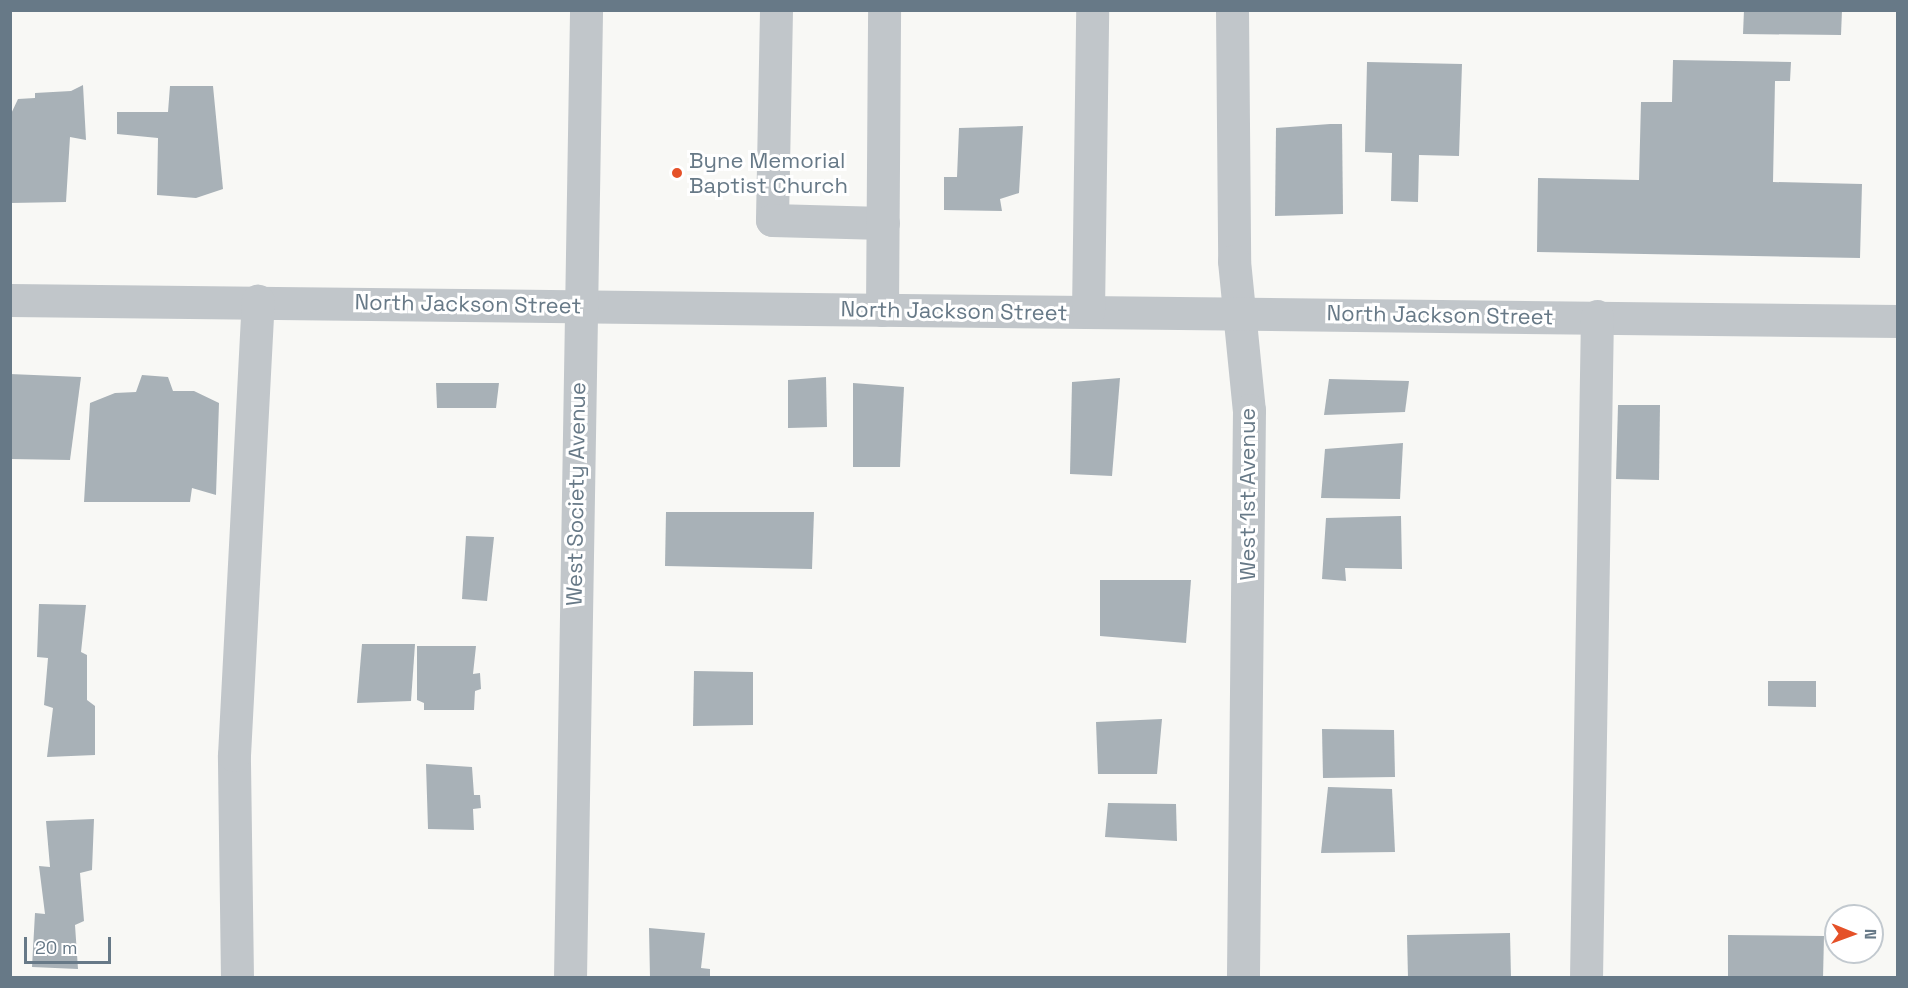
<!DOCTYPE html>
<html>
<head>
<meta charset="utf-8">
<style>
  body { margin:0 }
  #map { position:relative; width:1908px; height:988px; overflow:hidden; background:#f8f8f5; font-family:"Space Grotesk",sans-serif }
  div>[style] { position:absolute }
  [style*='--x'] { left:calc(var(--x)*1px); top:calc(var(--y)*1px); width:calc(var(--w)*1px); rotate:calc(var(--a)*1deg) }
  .building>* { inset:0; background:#a8b1b7 }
  .minor>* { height:33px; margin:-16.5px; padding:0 16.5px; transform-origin:16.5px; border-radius:16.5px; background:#c1c6ca }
  .dots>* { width:16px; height:16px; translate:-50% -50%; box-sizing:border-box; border:3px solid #fff; border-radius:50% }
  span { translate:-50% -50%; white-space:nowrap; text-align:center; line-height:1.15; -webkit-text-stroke:6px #fff; paint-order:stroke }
  .poi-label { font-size:22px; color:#677987 }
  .left { translate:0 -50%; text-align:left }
  .street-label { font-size:22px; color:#677987 }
  .frame { position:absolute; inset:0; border:12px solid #677987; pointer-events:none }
  .north { position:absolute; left:1824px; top:904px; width:60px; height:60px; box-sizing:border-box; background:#fff; border:2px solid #c2c9cf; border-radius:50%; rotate:91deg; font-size:16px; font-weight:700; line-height:24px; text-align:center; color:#677987 }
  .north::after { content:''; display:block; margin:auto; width:21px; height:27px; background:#e55128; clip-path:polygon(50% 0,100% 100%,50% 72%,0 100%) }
  .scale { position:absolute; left:24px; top:937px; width:87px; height:27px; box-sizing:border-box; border:3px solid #677987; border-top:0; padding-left:8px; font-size:18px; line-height:21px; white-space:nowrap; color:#677987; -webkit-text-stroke:4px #fff; paint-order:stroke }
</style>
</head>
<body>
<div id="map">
  <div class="building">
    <div style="clip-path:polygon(1744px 10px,1842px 10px,1841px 35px,1743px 34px)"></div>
    <div style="clip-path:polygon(1673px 60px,1791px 62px,1790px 81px,1775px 81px,1773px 182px,1862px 184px,1860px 258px,1537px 252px,1538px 178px,1639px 180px,1641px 102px,1672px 102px)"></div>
    <div style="clip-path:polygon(1367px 62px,1462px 64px,1459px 156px,1419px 155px,1418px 202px,1391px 201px,1392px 153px,1365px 152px)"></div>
    <div style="clip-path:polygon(83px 85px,86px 140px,70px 137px,66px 202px,10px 203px,10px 116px,18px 99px,35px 98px,35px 93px,71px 91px)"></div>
    <div style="clip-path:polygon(170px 86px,213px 86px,223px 189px,196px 198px,157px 195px,158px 138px,117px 134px,117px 112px,168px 112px)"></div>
    <div style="clip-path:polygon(1330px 124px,1342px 124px,1343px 214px,1275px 216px,1276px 128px)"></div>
    <div style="clip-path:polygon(1023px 126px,1019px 193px,1000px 199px,1002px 211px,944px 210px,944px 177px,957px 177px,959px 128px)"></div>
    <div style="clip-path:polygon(10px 374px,81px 377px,70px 460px,10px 459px)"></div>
    <div style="clip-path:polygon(142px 375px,168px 377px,173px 391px,194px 391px,219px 403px,216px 495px,192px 488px,190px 502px,84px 502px,90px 403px,115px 393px,136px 392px)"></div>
    <div style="clip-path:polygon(826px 377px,827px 427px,788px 428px,788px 380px)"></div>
    <div style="clip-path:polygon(1120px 378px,1112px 476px,1070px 474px,1072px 382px)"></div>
    <div style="clip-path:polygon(1329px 379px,1409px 381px,1405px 412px,1324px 415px)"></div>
    <div style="clip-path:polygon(436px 383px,499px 383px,496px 408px,437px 408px)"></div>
    <div style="clip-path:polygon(853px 383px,904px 387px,900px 467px,853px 467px)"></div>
    <div style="clip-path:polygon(1618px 405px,1660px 405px,1659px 480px,1616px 479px)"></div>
    <div style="clip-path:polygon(1403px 443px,1400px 499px,1321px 498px,1325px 449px)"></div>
    <div style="clip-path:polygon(666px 512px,814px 512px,812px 569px,665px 566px)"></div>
    <div style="clip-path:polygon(1401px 516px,1402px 569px,1345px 568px,1346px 581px,1322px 579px,1326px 518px)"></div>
    <div style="clip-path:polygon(466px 536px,494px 537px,487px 601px,462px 599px)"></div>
    <div style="clip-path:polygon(1100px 580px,1191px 580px,1186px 643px,1100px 636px)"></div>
    <div style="clip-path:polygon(39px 604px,86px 605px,81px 652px,87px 655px,87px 700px,95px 706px,95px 755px,47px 757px,53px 708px,44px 705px,48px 658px,37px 657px)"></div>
    <div style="clip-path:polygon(362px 644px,415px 644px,411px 701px,357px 703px)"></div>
    <div style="clip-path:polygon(417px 646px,476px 646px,473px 674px,480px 673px,481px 689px,475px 691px,474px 710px,424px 710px,424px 703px,417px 700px)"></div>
    <div style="clip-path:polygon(694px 671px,753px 672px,753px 725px,693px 726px)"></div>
    <div style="clip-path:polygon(1768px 681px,1816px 681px,1816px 707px,1768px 706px)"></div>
    <div style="clip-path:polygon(1162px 719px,1157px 774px,1098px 774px,1096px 722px)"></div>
    <div style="clip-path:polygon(1322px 729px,1394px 730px,1395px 777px,1323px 778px)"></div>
    <div style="clip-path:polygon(426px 764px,472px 767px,474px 795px,480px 795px,481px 808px,473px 809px,474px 830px,428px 829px)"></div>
    <div style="clip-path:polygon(1328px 787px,1392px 789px,1395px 852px,1321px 853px)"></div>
    <div style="clip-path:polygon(1108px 803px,1176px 804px,1177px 841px,1105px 837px)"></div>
    <div style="clip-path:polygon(94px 819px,92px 870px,80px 873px,84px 921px,75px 925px,78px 969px,32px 967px,35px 913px,45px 914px,39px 866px,50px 867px,46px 821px)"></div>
    <div style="clip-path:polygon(649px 928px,705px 933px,701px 968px,710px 969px,710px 978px,650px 978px)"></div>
    <div style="clip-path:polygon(1510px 933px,1511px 978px,1408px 978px,1407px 935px)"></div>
    <div style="clip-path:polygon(1728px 935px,1824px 936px,1823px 978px,1728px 978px)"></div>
  </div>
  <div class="minor">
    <div style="--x:776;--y:10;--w:210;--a:91.1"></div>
    <div style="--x:772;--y:220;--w:111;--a:1.5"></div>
    <div style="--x:1232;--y:10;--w:251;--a:89.5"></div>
    <div style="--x:1234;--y:261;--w:150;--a:84.3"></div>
    <div style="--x:1249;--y:410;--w:568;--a:90.61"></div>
    <div style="--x:10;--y:300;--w:1888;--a:0.64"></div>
    <div style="--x:882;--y:310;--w:300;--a:-89.6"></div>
    <div style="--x:1088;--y:312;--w:302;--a:-89.2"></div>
    <div style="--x:237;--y:978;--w:223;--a:-90.8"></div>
    <div style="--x:234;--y:755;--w:455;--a:-87"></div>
    <div style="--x:570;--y:978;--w:968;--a:-89.05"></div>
    <div style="--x:1586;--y:978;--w:662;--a:-89.05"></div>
  </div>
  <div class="dots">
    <div style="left:677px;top:173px;background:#e55128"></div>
  </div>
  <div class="poi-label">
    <span class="left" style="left:689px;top:173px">Byne Memorial<br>Baptist Church</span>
  </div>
  <div class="street-label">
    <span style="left:468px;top:304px;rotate:1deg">North Jackson Street</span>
    <span style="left:954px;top:311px;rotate:1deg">North Jackson Street</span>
    <span style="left:1440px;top:315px;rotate:1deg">North Jackson Street</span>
    <span style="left:576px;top:494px;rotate:-89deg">West Society Avenue</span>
    <span style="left:1248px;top:494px;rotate:-90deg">West 1st Avenue</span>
  </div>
  <div class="frame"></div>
  <div class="north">N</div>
  <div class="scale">20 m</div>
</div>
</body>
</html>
